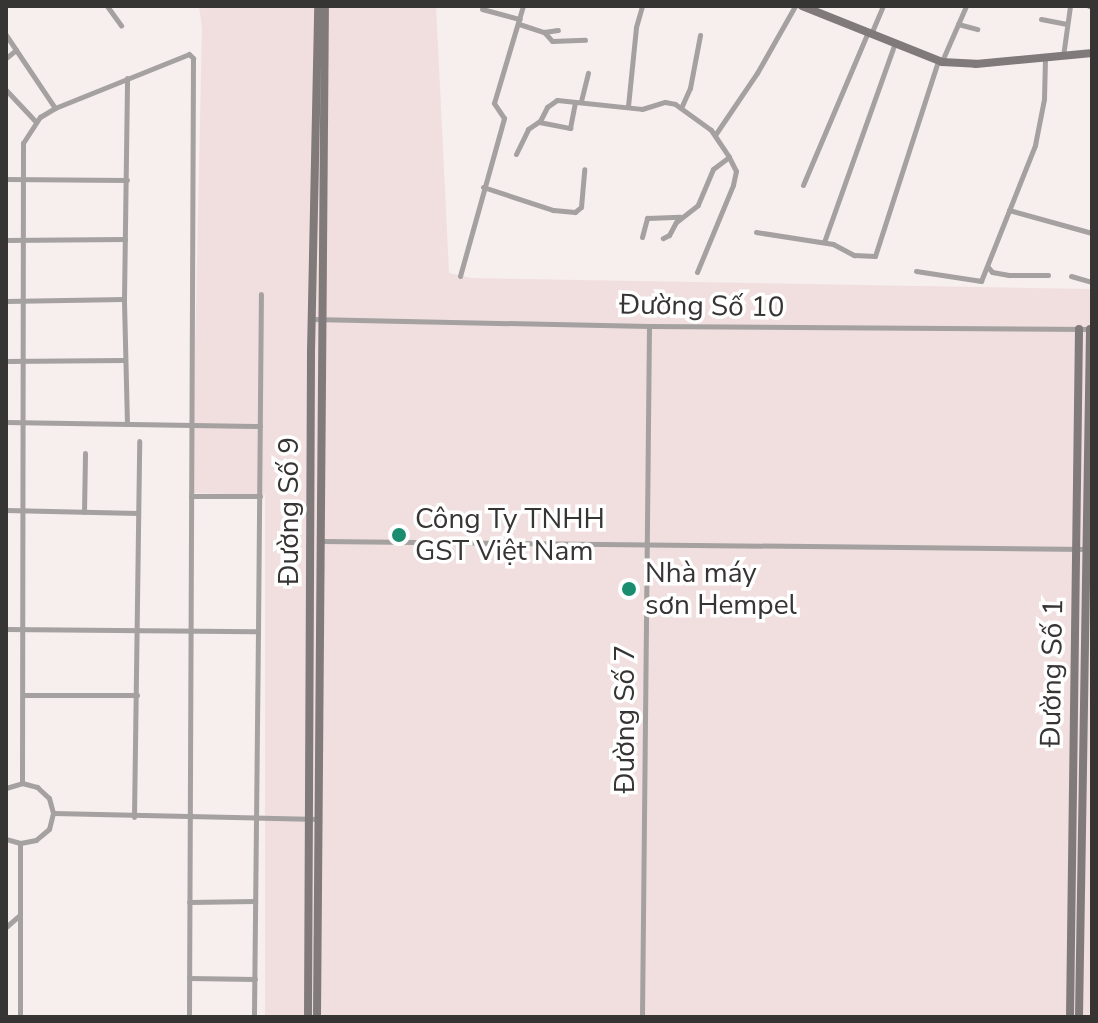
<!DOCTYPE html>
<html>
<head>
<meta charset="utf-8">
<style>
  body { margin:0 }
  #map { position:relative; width:1098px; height:1023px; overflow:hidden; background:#f7eeee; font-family:"Nunito Sans",sans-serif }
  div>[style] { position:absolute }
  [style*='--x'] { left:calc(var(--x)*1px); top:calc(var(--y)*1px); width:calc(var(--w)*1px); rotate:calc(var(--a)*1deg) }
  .built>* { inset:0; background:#f0dfde }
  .street>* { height:5px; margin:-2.5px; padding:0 2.5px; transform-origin:2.5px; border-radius:2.5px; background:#a4a1a0 }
  .secondary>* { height:8px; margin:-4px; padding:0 4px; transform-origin:4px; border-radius:4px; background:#807a7a }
  .dots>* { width:22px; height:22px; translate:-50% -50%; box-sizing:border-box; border:4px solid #fff; border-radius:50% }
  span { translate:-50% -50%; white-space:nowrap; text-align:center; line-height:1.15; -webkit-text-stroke:7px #fff; paint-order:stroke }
  .street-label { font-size:28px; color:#373434 }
  .poi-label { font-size:28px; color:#373434 }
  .left { translate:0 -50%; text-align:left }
  .frame { position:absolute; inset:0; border:8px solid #373434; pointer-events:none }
</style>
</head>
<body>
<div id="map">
  <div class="built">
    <div style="clip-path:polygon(199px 6px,436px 6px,449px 273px,471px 278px,1092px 289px,1092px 1017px,265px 1017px,265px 495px,192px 493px,202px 28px)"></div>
  </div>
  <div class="street">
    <div style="--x:107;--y:6;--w:24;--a:54"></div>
    <div style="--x:1089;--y:6;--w:3;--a:18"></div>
    <div style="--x:482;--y:9;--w:39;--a:15"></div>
    <div style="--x:1041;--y:19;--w:25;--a:11"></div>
    <div style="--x:519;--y:24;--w:26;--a:18"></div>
    <div style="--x:544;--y:32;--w:14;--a:-8"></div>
    <div style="--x:958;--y:24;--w:20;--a:15"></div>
    <div style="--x:544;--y:32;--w:12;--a:48"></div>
    <div style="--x:552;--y:41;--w:33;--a:-2"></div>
    <div style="--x:871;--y:34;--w:30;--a:-67"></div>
    <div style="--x:6;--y:35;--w:88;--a:56.1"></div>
    <div style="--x:1063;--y:56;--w:50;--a:-82"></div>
    <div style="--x:6;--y:58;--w:13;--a:-39"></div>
    <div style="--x:942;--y:61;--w:60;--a:-66.4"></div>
    <div style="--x:6;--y:90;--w:44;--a:46.8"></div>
    <div style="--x:581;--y:101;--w:29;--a:-76"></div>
    <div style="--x:628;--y:106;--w:79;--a:-84.2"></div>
    <div style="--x:636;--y:27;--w:22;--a:-74"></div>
    <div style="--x:681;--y:108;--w:22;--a:-66"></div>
    <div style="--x:690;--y:88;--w:54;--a:-79.3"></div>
    <div style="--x:539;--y:122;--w:32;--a:11"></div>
    <div style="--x:570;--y:128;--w:26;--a:-79"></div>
    <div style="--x:715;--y:135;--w:75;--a:-55.9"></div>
    <div style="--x:757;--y:73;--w:77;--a:-60.4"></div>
    <div style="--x:516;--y:154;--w:28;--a:-64"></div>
    <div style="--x:528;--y:129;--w:14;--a:-34"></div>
    <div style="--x:540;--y:121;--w:16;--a:-63"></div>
    <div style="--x:547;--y:107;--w:12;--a:-35"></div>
    <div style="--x:557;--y:100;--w:85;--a:6"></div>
    <div style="--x:642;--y:109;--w:24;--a:-17"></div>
    <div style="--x:665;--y:102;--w:10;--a:11"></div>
    <div style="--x:675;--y:104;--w:44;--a:35.8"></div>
    <div style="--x:711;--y:130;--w:32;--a:56"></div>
    <div style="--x:729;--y:157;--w:20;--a:143"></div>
    <div style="--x:713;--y:169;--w:39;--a:113"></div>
    <div style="--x:698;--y:205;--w:28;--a:142"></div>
    <div style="--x:676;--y:222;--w:15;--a:118"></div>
    <div style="--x:669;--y:235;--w:7;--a:153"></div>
    <div style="--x:6;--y:179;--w:121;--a:0.5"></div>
    <div style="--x:803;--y:185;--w:164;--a:-67"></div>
    <div style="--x:483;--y:187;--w:74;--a:18.2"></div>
    <div style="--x:553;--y:210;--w:22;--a:5"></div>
    <div style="--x:575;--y:212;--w:8;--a:-40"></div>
    <div style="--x:581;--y:207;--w:38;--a:-85"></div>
    <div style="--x:1009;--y:210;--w:86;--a:15.5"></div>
    <div style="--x:756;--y:232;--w:78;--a:8.9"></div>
    <div style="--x:833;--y:244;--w:24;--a:28"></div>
    <div style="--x:854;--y:255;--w:21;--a:3"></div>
    <div style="--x:875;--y:256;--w:205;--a:-72.1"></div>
    <div style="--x:642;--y:237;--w:20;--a:-75"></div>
    <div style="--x:647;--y:218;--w:33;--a:-2"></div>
    <div style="--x:6;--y:240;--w:119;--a:-0.5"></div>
    <div style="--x:824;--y:242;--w:209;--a:-70.4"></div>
    <div style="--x:988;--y:267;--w:6;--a:51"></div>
    <div style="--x:992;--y:272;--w:17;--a:10"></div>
    <div style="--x:1009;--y:275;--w:39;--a:0"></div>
    <div style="--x:916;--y:271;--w:66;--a:8.7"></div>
    <div style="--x:981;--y:281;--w:146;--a:-68.3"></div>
    <div style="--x:1035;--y:145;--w:47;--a:-78.9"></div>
    <div style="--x:1044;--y:99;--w:42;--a:-88.6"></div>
    <div style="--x:697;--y:272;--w:94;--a:-67.5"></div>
    <div style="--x:733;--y:185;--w:14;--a:-78"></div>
    <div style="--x:736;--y:171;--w:16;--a:-117"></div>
    <div style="--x:460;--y:276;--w:164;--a:-74.4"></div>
    <div style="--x:504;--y:118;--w:18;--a:-124"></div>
    <div style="--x:494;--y:103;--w:101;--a:-73.4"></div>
    <div style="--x:1071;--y:276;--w:22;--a:16"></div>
    <div style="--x:6;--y:301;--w:118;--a:-1"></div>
    <div style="--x:312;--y:319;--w:337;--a:1.2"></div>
    <div style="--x:649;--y:326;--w:442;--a:0.4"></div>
    <div style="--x:6;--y:361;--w:118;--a:-0.5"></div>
    <div style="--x:6;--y:422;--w:254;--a:0.9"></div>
    <div style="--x:127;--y:424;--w:125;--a:-91.4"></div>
    <div style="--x:124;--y:299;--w:221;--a:-89.2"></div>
    <div style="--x:191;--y:496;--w:69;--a:0"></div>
    <div style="--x:6;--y:510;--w:132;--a:1.3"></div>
    <div style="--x:84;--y:512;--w:59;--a:-89"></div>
    <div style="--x:321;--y:541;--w:765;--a:0.6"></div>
    <div style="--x:6;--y:629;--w:252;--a:0.5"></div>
    <div style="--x:258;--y:631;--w:386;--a:90.6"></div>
    <div style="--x:258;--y:631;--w:337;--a:-89.5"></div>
    <div style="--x:23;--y:695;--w:114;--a:0"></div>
    <div style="--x:22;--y:783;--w:640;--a:-89.91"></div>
    <div style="--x:23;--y:143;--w:31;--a:-57"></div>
    <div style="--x:40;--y:117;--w:17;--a:-31"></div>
    <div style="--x:55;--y:108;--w:144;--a:-21.9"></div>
    <div style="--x:189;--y:54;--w:6;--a:45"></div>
    <div style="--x:193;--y:58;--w:959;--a:90.24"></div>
    <div style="--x:6;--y:788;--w:17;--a:-17"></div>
    <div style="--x:22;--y:783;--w:16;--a:15"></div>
    <div style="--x:37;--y:787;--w:16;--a:43"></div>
    <div style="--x:49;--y:798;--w:16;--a:75"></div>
    <div style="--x:53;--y:813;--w:16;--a:104"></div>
    <div style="--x:49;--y:829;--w:17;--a:140"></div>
    <div style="--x:36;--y:840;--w:16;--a:169"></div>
    <div style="--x:20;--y:843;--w:15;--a:-164"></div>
    <div style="--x:53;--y:813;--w:265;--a:1.3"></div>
    <div style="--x:134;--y:817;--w:376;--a:-89.2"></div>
    <div style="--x:20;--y:843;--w:174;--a:90"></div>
    <div style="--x:189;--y:902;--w:66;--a:-0.9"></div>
    <div style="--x:6;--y:927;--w:18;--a:-41"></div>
    <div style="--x:189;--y:978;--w:66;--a:0.9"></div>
    <div style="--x:642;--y:1017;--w:691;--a:-89.42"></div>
  </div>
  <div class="secondary">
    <div style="--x:802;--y:6;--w:151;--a:21.8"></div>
    <div style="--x:942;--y:62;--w:34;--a:3"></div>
    <div style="--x:976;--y:64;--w:117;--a:-5.4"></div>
    <div style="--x:308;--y:1017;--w:665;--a:-89.74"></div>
    <div style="--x:311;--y:352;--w:346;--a:-88.8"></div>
    <div style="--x:317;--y:1017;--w:1011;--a:-89.55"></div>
    <div style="--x:1070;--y:1017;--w:688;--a:-89.25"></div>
    <div style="--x:1079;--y:1017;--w:688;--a:-89.08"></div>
  </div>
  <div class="dots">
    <div style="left:399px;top:535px;background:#1a8d6f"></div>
    <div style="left:629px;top:589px;background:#1a8d6f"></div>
  </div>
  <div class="street-label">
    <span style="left:702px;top:306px;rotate:1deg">Đường Số 10</span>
    <span style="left:289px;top:511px;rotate:-90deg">Đường Số 9</span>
    <span style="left:1052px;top:673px;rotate:-89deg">Đường Số 1</span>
    <span style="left:625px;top:719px;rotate:-90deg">Đường Số 7</span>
  </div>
  <div class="poi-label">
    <span class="left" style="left:415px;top:535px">Công Ty TNHH<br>GST Việt Nam</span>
    <span class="left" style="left:645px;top:589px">Nhà máy<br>sơn Hempel</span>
  </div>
  <div class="frame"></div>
</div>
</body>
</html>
